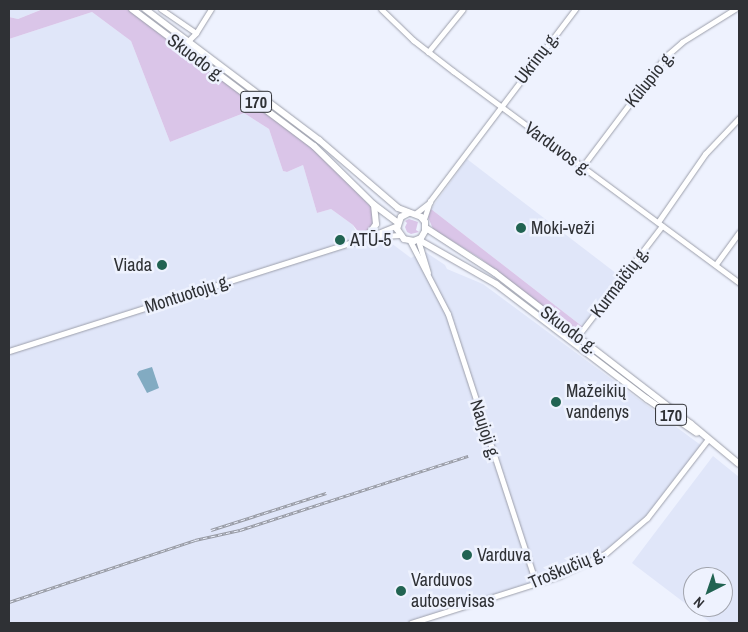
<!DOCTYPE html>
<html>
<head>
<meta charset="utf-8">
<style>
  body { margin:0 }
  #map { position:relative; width:748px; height:632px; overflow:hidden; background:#eef2fe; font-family:"Archivo Narrow",sans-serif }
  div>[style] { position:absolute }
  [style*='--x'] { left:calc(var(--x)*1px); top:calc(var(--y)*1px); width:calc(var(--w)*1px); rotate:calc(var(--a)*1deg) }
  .built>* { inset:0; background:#e0e6f9 }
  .green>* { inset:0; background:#dac5e8 }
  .water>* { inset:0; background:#82abc2 }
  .roads { filter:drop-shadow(0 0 1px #9c9fab) drop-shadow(0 0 1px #9c9fab) }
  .minor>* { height:5px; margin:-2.5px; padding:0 2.5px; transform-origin:2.5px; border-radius:2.5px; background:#fff }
  .major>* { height:6px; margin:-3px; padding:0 3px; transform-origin:3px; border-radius:3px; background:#fff }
  .rail>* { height:3px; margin-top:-1.5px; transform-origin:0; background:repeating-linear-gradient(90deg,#eef2fe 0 4px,#9699a2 0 8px); box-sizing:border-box; border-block:1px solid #9699a2 }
  .dots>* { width:14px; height:14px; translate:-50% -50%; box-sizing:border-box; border:2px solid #eef2fe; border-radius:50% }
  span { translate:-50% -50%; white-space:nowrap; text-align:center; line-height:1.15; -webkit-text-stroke:5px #eef2fe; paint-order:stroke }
  .shield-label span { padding:1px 4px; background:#eef2fe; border:1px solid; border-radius:4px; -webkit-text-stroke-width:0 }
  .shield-label { font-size:16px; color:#2f3135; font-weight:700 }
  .street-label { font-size:18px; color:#2f3135 }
  .poi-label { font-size:18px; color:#2f3135 }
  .left { translate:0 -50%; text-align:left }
  .right { translate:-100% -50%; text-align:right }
  .frame { position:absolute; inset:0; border:10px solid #2f3135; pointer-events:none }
  .north { position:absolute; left:683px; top:567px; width:50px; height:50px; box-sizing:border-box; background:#eef2fe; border:1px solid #a2a5ae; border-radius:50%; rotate:221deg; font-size:14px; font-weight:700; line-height:20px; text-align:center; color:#2f3135 }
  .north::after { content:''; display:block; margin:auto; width:18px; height:22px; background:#216352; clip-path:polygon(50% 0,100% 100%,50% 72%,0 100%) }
</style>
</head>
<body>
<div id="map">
  <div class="built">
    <div style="clip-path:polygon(9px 9px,43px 9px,18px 19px,9px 17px)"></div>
    <div style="clip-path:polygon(92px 12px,131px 41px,170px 142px,244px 113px,269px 129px,283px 171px,287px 172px,303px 165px,317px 213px,331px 209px,353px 225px,356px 232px,371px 228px,411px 258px,424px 251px,445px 265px,447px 269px,483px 284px,702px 446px,662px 502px,619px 544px,578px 568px,411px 623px,9px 623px,9px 39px)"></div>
    <div style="clip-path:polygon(467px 159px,621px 277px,583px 327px,431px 209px)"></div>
    <div style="clip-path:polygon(evenodd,713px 456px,739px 477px,739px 623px,711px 623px,632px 563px,713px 456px,693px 577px,723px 577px,723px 607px,693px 607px,693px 577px)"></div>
  </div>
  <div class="green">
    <div style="clip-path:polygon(43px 9px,128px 9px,317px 152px,370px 206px,373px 209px,374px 223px,367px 232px,360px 234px,353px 225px,331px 209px,317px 213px,303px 165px,287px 172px,283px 171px,269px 129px,244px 113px,170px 142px,131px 41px,92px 12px,9px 39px,9px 17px,18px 19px)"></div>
    <div style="clip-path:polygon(431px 209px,583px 327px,578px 331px,572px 329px,481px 259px,433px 229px,428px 217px)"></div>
    <div style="clip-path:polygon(409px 219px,418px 222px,416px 230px,419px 232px,411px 234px,407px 232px,405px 227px,407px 223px,405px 221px)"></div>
  </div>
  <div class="water">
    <div style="clip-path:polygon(152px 367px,159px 388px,147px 393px,137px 374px,139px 371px)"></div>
  </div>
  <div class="roads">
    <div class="minor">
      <div style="--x:161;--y:9;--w:42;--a:34.4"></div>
      <div style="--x:381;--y:9;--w:45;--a:44.1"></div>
      <div style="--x:413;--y:40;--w:51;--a:37.8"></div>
      <div style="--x:453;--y:71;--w:356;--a:36.5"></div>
      <div style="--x:182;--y:47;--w:20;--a:-45"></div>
      <div style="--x:196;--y:33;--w:28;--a:-58"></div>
      <div style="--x:428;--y:52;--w:55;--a:-50.9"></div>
      <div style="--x:582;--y:167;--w:138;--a:-53"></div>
      <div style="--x:665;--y:57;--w:23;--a:-41"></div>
      <div style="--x:682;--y:42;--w:62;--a:-31.9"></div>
      <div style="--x:416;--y:213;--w:18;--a:-38"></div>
      <div style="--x:424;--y:219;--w:19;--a:-72"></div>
      <div style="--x:430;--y:201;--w:241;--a:-52.9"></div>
      <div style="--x:658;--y:222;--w:83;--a:-55.3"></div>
      <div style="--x:705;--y:154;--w:50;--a:-46.6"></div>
      <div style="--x:371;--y:237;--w:28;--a:-4"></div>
      <div style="--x:418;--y:240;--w:34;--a:73"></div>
      <div style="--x:410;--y:241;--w:82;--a:62.5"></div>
      <div style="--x:448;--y:314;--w:283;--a:71.9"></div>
      <div style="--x:716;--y:264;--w:39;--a:-54"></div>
      <div style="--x:577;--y:337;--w:140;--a:-52.6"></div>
      <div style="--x:9;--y:351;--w:377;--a:-17.6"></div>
      <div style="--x:368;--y:237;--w:31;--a:-22"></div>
      <div style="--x:411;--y:623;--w:155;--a:-17.6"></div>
      <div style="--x:559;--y:576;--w:52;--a:-26.1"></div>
      <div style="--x:606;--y:553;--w:54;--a:-40.5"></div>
      <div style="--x:647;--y:518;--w:100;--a:-52.3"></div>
    </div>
    <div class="major">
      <div style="--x:132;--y:9;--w:228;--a:37"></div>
      <div style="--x:314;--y:146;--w:83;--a:44.5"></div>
      <div style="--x:373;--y:204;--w:31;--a:37"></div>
      <div style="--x:145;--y:9;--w:218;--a:37"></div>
      <div style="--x:319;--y:140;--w:104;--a:40.7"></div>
      <div style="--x:398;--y:208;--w:25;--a:21"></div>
      <div style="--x:421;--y:217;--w:6;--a:51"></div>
      <div style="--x:425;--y:222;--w:9;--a:90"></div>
      <div style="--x:425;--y:231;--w:8;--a:120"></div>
      <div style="--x:421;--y:238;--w:8;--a:157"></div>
      <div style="--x:414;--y:241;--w:10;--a:-169"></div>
      <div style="--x:404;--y:239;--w:12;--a:-125"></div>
      <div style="--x:397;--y:229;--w:13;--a:-72"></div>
      <div style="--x:401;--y:217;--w:9;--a:-27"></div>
      <div style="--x:426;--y:228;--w:82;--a:33.1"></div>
      <div style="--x:495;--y:273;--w:247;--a:37.6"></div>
      <div style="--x:691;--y:424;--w:62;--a:39.8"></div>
      <div style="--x:366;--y:238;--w:17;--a:-54"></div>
      <div style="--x:376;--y:224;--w:19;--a:-96"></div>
      <div style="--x:419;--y:240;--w:89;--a:29.7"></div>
      <div style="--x:496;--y:284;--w:190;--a:37.3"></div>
      <div style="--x:647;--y:399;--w:60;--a:34.2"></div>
    </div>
  </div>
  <div class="rail">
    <div style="--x:211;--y:530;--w:121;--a:-17.8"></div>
    <div style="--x:9;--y:602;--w:196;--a:-18.4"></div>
    <div style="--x:195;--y:540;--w:46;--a:-12.5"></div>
    <div style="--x:240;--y:530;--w:240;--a:-18"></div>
  </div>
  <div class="dots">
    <div style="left:521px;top:228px;background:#216352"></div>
    <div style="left:340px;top:240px;background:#216352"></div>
    <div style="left:162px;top:265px;background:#216352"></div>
    <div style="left:556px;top:402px;background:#216352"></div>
    <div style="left:467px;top:555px;background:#216352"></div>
    <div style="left:401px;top:591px;background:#216352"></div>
  </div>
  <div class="shield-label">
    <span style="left:256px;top:102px">170</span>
    <span style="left:671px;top:415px">170</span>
  </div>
  <div class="street-label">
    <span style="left:196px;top:58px;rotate:37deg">Skuodo g.</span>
    <span style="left:537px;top:58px;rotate:-53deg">Ukrinų g.</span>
    <span style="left:650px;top:79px;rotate:-51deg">Kūlupio g.</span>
    <span style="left:558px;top:149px;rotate:36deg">Varduvos g.</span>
    <span style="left:620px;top:282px;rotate:-53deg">Kurmaičių g.</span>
    <span style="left:188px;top:294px;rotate:-18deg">Montuotojų g.</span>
    <span style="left:569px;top:330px;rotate:37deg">Skuodo g.</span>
    <span style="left:485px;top:430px;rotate:72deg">Naujoji g.</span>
    <span style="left:567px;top:568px;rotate:-23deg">Troškučių g.</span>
  </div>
  <div class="poi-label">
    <span class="left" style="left:531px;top:228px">Moki-veži</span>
    <span class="left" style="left:350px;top:240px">ATŪ-5</span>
    <span class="right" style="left:152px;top:265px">Viada</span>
    <span class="left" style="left:566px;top:402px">Mažeikių<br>vandenys</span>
    <span class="left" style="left:477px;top:555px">Varduva</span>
    <span class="left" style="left:411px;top:591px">Varduvos<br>autoservisas</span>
  </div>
  <div class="frame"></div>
  <div class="north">N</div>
</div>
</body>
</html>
